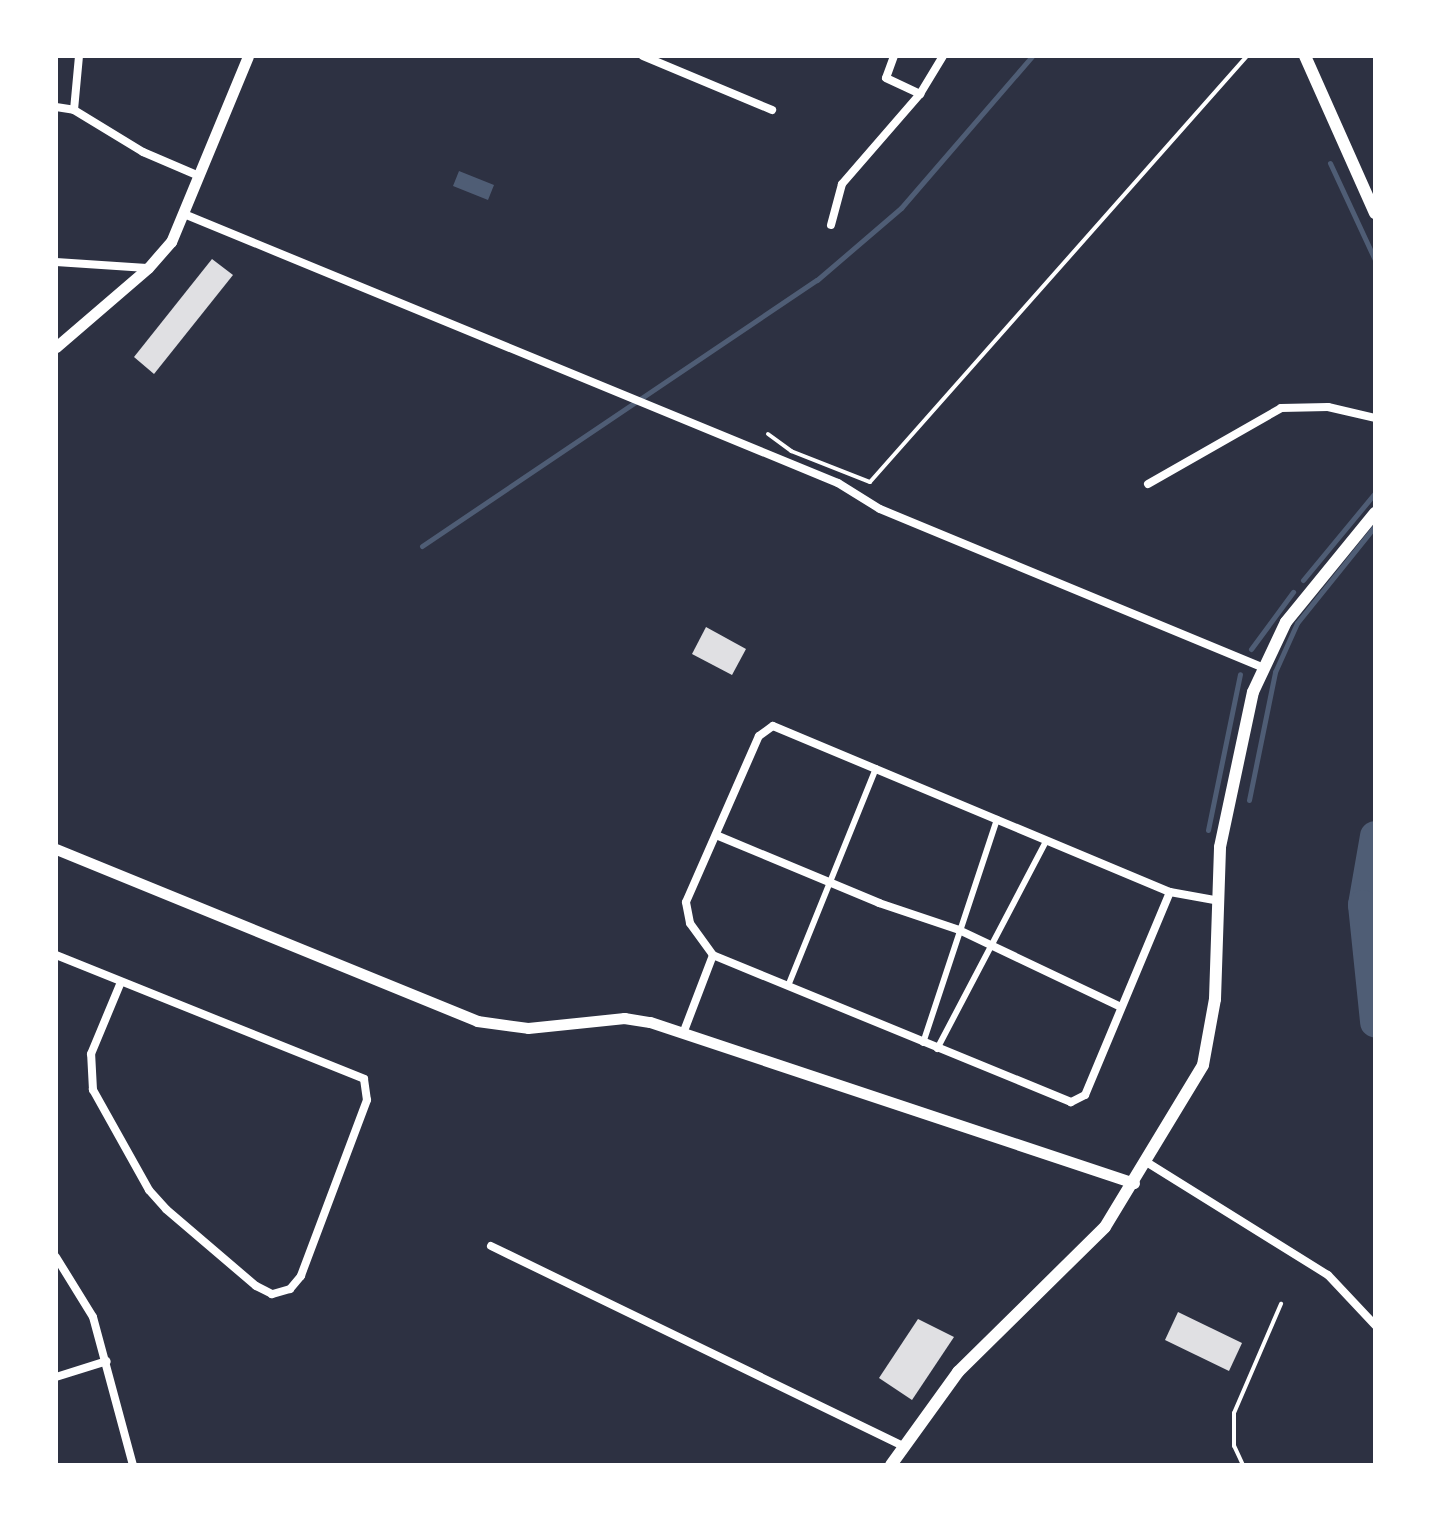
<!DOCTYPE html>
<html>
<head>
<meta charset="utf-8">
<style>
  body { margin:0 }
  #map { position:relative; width:1431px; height:1521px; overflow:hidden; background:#2d3142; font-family:"IBM Plex Sans",sans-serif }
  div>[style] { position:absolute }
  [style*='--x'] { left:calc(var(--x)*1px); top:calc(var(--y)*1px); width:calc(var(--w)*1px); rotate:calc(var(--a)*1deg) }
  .water>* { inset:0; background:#4f5d75 }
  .stream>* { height:5px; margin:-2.5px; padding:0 2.5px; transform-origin:2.5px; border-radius:2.5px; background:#4f5d75 }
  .river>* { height:30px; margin:-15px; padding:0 15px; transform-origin:15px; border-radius:15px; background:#4f5d75 }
  .building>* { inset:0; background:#e0e0e3 }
  .service>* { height:4px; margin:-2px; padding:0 2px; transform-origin:2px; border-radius:2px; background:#fff }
  .pedestrian>* { height:6px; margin:-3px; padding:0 3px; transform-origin:3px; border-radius:3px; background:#fff }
  .minor>* { height:8px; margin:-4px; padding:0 4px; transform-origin:4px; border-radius:4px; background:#fff }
  .tertiary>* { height:11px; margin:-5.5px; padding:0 5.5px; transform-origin:5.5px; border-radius:5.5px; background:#fff }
  .secondary>* { height:12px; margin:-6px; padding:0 6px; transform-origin:6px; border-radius:6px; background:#fff }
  span { translate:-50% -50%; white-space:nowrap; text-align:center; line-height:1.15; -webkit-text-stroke:6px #fff; paint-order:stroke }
  .frame { position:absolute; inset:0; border:58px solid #fff; pointer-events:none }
</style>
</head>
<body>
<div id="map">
  <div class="water">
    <div style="clip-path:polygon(459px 171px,494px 185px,488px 200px,453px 186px)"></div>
  </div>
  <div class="stream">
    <div style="--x:1330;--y:163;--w:107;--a:65.1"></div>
    <div style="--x:422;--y:546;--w:476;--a:-34"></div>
    <div style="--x:817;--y:280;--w:111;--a:-40.6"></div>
    <div style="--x:901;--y:208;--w:201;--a:-49.2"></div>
    <div style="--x:1303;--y:580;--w:113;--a:-50.4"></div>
    <div style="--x:1251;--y:649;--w:71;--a:-53.6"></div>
    <div style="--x:1249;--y:800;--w:131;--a:-78.5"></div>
    <div style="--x:1275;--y:672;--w:54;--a:-65.8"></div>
    <div style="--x:1297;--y:623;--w:124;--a:-51.2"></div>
    <div style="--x:1208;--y:830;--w:159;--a:-78.4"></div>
  </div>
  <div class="river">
    <div style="--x:1375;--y:836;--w:70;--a:99.9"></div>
    <div style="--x:1363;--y:905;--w:118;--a:84.1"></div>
  </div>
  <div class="building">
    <div style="clip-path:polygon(212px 259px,233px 275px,154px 374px,134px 357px)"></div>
    <div style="clip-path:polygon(706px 627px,746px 649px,732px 675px,692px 654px)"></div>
    <div style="clip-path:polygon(1178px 1312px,1242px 1343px,1229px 1371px,1165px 1340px)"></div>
    <div style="clip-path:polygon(918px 1319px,954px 1337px,912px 1400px,879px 1378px)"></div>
  </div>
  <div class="service">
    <div style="--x:768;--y:434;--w:29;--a:36"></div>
    <div style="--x:791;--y:451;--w:85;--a:21.4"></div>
    <div style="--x:870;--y:482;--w:569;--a:-48.49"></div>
    <div style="--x:1243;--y:1465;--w:21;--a:-115"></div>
    <div style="--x:1234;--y:1446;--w:33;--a:-90"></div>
    <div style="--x:1234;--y:1413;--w:119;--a:-66.7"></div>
  </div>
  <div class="pedestrian">
    <div style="--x:788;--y:986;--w:235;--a:-68"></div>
    <div style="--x:923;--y:1043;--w:236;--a:-71.7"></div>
    <div style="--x:937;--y:1049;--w:235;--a:-62.3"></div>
  </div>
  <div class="minor">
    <div style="--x:79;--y:56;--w:54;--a:95.3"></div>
    <div style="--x:74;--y:110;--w:81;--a:31.3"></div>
    <div style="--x:143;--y:152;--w:61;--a:23.2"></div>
    <div style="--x:643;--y:56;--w:140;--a:22.7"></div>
    <div style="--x:894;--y:56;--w:23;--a:110"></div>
    <div style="--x:886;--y:78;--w:38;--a:25"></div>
    <div style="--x:56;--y:107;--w:18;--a:9"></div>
    <div style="--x:184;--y:214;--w:707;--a:22.36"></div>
    <div style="--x:838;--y:483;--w:49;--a:31.8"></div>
    <div style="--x:880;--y:509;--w:415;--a:22.5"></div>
    <div style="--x:831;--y:225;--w:42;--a:-75"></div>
    <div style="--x:842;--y:184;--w:119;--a:-49.1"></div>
    <div style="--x:920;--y:94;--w:44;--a:-58.8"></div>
    <div style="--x:56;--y:262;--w:91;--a:3.8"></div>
    <div style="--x:1148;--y:484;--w:153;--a:-29.7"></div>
    <div style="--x:1281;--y:408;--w:47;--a:-1.2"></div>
    <div style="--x:1328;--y:407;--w:48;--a:13.2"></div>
    <div style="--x:716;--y:835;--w:177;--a:22.6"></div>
    <div style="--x:879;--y:903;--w:84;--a:18.6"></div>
    <div style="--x:959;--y:930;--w:179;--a:25.4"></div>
    <div style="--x:1170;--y:892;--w:220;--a:112.7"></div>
    <div style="--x:1085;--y:1095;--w:16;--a:153"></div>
    <div style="--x:1071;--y:1102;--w:387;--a:-157.7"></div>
    <div style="--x:713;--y:955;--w:39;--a:-126"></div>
    <div style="--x:690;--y:923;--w:21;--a:-101"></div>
    <div style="--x:686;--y:902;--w:181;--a:-66.3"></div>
    <div style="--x:759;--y:736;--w:17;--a:-36"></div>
    <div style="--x:773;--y:726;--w:430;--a:22.7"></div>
    <div style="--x:1170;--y:892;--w:45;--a:10.3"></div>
    <div style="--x:56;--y:955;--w:332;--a:21.9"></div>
    <div style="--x:364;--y:1079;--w:21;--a:82"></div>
    <div style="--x:367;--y:1100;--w:188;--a:110.6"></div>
    <div style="--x:301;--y:1276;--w:17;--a:130"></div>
    <div style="--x:290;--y:1289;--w:19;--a:164"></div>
    <div style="--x:272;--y:1294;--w:18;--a:-153"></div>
    <div style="--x:256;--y:1286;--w:118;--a:-139.5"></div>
    <div style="--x:166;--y:1209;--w:25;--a:-132"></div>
    <div style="--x:149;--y:1190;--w:115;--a:-119.2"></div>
    <div style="--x:93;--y:1090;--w:36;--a:-93"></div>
    <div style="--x:91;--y:1054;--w:78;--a:-67.4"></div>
    <div style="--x:684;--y:1031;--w:81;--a:-69.1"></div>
    <div style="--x:1148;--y:1163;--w:212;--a:31.9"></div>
    <div style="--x:1328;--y:1275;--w:69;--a:46.8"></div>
    <div style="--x:491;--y:1246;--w:456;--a:25.9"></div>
    <div style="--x:56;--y:1257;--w:70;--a:58.3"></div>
    <div style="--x:93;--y:1317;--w:153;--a:74.9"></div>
    <div style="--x:56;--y:1377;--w:53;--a:-17.4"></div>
  </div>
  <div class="tertiary">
    <div style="--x:56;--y:347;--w:121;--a:-40.7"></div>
    <div style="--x:148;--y:268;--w:35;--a:-49"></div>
    <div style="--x:171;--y:242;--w:201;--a:-67.5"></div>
    <div style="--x:56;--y:849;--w:455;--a:22.2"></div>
    <div style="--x:477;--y:1021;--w:51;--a:7.8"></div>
    <div style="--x:528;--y:1028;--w:97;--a:-5.9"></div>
    <div style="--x:624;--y:1018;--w:26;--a:9"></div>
    <div style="--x:650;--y:1022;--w:510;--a:18.4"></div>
  </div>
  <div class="secondary">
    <div style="--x:1305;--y:56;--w:172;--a:66"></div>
    <div style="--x:891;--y:1465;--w:115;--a:-54.2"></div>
    <div style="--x:958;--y:1372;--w:206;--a:-44.6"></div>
    <div style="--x:1105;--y:1227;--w:189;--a:-58.8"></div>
    <div style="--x:1203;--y:1065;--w:67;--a:-79.7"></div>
    <div style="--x:1215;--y:999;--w:152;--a:-88.1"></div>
    <div style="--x:1220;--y:847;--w:158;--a:-78"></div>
    <div style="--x:1253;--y:692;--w:77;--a:-64.8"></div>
    <div style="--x:1286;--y:622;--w:141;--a:-50.8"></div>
  </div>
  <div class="frame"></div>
</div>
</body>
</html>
